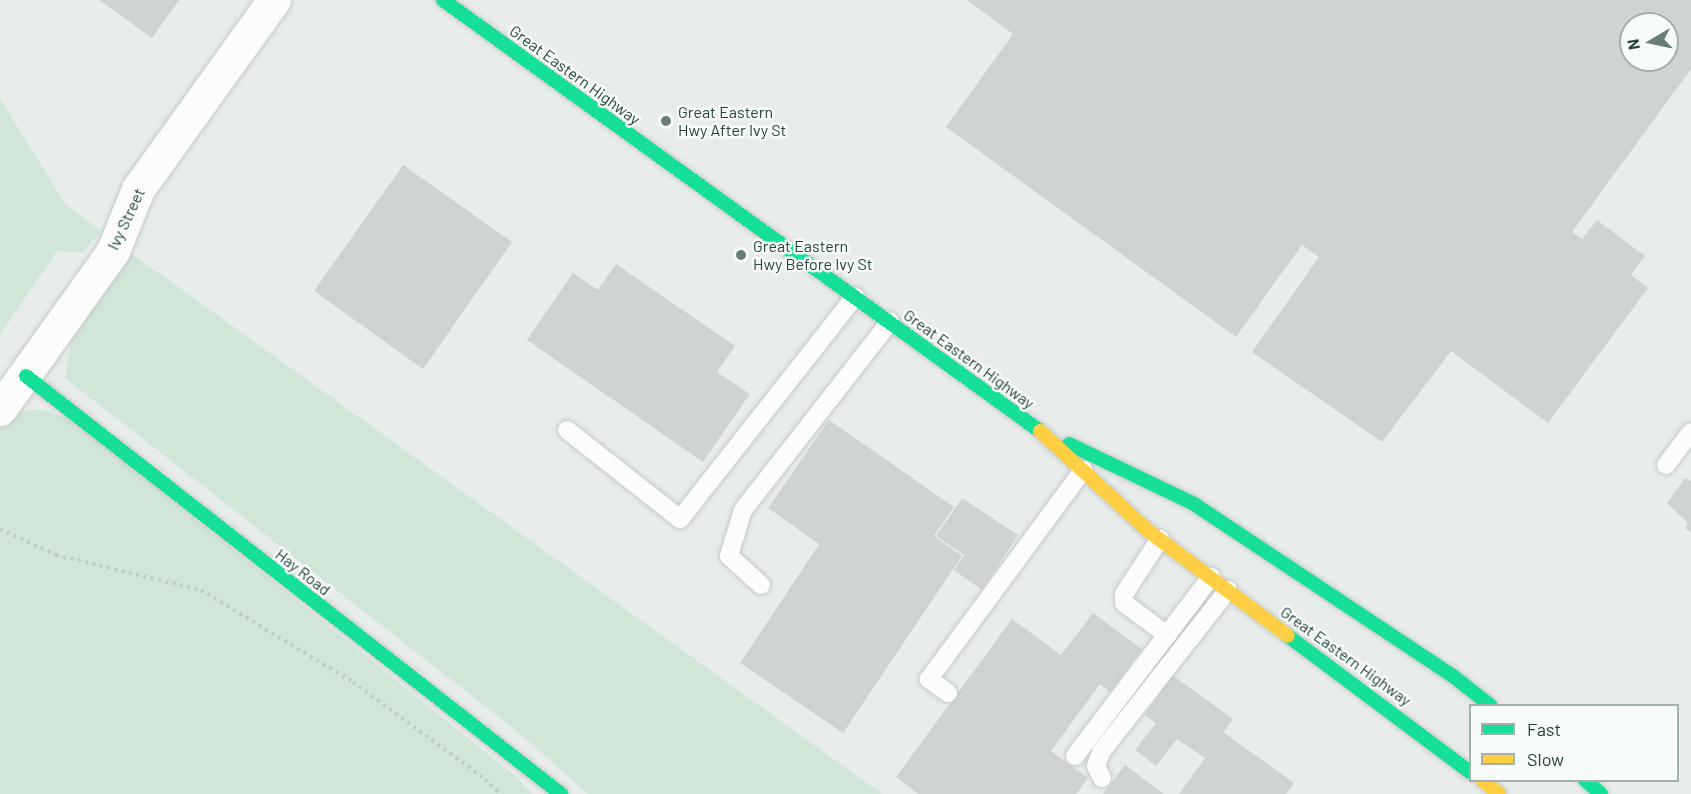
<!DOCTYPE html>
<html>
<head>
<meta charset="utf-8">
<style>
  body { margin:0 }
  #map { position:relative; width:1691px; height:794px; overflow:hidden; background:#e8edeb; font-family:Barlow,sans-serif }
  div>[style] { position:absolute }
  [style*='--x'] { left:calc(var(--x)*1px); top:calc(var(--y)*1px); width:calc(var(--w)*1px); rotate:calc(var(--a)*1deg) }
  .green>* { inset:0; background:#d1e6d8 }
  .building>* { inset:0; background:#cfd4d2 }
  .path>* { height:4px; margin-top:-2px; transform-origin:0; background:repeating-linear-gradient(90deg,#c3ccca 0 3px,transparent 0 7.5px) }
  .roads { filter:drop-shadow(0 0 2px #c5cac8) drop-shadow(0 0 2px #c5cac8) }
  .lane>* { height:18px; margin:-9px; padding:0 9px; transform-origin:9px; border-radius:9px; background:#fcfcfc }
  .street>* { height:33px; margin:-16.5px; padding:0 16.5px; transform-origin:16.5px; border-radius:16.5px; background:#fcfcfc }
  .fast>* { height:14px; margin:-7px; padding:0 7px; transform-origin:7px; border-radius:7px; background:#16e098 }
  .slow>* { height:14px; margin:-7px; padding:0 7px; transform-origin:7px; border-radius:7px; background:#ffcf43 }
  .dots>* { width:16px; height:16px; translate:-50% -50%; box-sizing:border-box; border:3px solid #f7fbf9; border-radius:50% }
  span { translate:-50% -50%; white-space:nowrap; text-align:center; line-height:1.15; -webkit-text-stroke:5px #f7fbf9; paint-order:stroke }
  .street-label { font-size:16px; color:#24423a }
  .poi-label { font-size:16px; color:#24423a }
  .left { translate:0 -50%; text-align:left }
  .legend { position:absolute; left:1469px; top:704px; width:210px; height:78px; box-sizing:border-box; background:#f7fbf9; border:2px solid #a3b1ad; margin:0; padding:8px 10px; list-style:none; font-size:18px; color:#24423a }
  .legend li { display:flex; align-items:center; gap:12px; height:30px }
  .legend b { width:30px; border:2px solid #a3b1ad }
  .north { position:absolute; left:1619px; top:12px; width:60px; height:60px; box-sizing:border-box; background:#f7fbf9; border:2px solid #a3b1ad; border-radius:50%; rotate:261deg; font-size:16px; font-weight:700; line-height:24px; text-align:center; color:#24423a }
  .north::after { content:''; display:block; margin:auto; width:21px; height:27px; background:#697e78; clip-path:polygon(50% 0,100% 100%,50% 72%,0 100%) }
</style>
</head>
<body>
<div id="map">
  <div class="green">
    <div style="clip-path:polygon(0 99px,66px 205px,101px 231px,83px 252px,57px 251px,0 335px)"></div>
    <div style="clip-path:polygon(127px 250px,882px 794px,588px 794px,513px 728px,65px 378px,74px 325px)"></div>
    <div style="clip-path:polygon(40px 409px,71px 419px,515px 776px,532px 794px,0 794px,0 428px,14px 413px)"></div>
  </div>
  <div class="building">
    <div style="clip-path:polygon(99px 0,179px 0,152px 38px)"></div>
    <div style="clip-path:polygon(evenodd,967px 0,1691px 0,1691px 69px,1572px 232px,1582px 239px,1597px 220px,1645px 256px,1631px 275px,1648px 288px,1548px 423px,1451px 351px,1382px 442px,1252px 352px,1319px 257px,1302px 245px,1236px 337px,946px 127px,1013px 34px,967px 0,1631px 24px,1667px 24px,1667px 60px,1631px 60px,1631px 24px)"></div>
    <div style="clip-path:polygon(403px 165px,512px 242px,423px 369px,314px 291px)"></div>
    <div style="clip-path:polygon(616px 264px,735px 346px,717px 372px,750px 394px,703px 462px,527px 340px,573px 273px,598px 290px)"></div>
    <div style="clip-path:polygon(829px 420px,954px 507px,934px 536px,962px 556px,843px 733px,740px 663px,819px 544px,768px 508px)"></div>
    <div style="clip-path:polygon(1685px 478px,1691px 481px,1691px 533px,1685px 528px,1688px 523px,1667px 503px)"></div>
    <div style="clip-path:polygon(962px 498px,1018px 535px,982px 590px,954px 570px,964px 555px,936px 536px)"></div>
    <div style="clip-path:polygon(1093px 613px,1142px 649px,1110px 692px,1100px 684px,1051px 751px,1088px 778px,1076px 794px,918px 794px,896px 777px,1012px 619px,1061px 655px)"></div>
    <div style="clip-path:polygon(1172px 675px,1233px 719px,1223px 732px,1294px 783px,1286px 794px,1179px 794px,1205px 758px,1177px 739px,1156px 766px,1135px 750px,1156px 723px,1145px 715px)"></div>
    <div style="clip-path:polygon(1125px 765px,1164px 794px,1103px 794px)"></div>
  </div>
  <div class="path">
    <div style="--x:0;--y:529;--w:62;--a:24.9"></div>
    <div style="--x:56;--y:555;--w:149;--a:13.6"></div>
    <div style="--x:201;--y:590;--w:178;--a:31.2"></div>
    <div style="--x:353;--y:682;--w:164;--a:36.3"></div>
    <div style="--x:485;--y:779;--w:21;--a:45"></div>
  </div>
  <div class="roads">
    <div class="lane">
      <div style="--x:567;--y:430;--w:144;--a:38.2"></div>
      <div style="--x:680;--y:519;--w:283;--a:-51.8"></div>
      <div style="--x:1666;--y:465;--w:41;--a:-52.9"></div>
      <div style="--x:1160;--y:539;--w:66;--a:123.2"></div>
      <div style="--x:1124;--y:594;--w:9;--a:90"></div>
      <div style="--x:1124;--y:603;--w:54;--a:36.7"></div>
      <div style="--x:761;--y:585;--w:43;--a:-137.8"></div>
      <div style="--x:729;--y:556;--w:48;--a:-73.1"></div>
      <div style="--x:743;--y:510;--w:239;--a:-52"></div>
      <div style="--x:948;--y:693;--w:24;--a:-144"></div>
      <div style="--x:929;--y:679;--w:260;--a:-53.6"></div>
      <div style="--x:1075;--y:756;--w:225;--a:-52.8"></div>
      <div style="--x:1102;--y:778;--w:13;--a:-117"></div>
      <div style="--x:1096;--y:766;--w:15;--a:-70"></div>
      <div style="--x:1101;--y:752;--w:206;--a:-51.9"></div>
    </div>
    <div class="street">
      <div style="--x:0;--y:409;--w:194;--a:-54.4"></div>
      <div style="--x:113;--y:251;--w:67;--a:-68"></div>
      <div style="--x:138;--y:189;--w:233;--a:-54.3"></div>
    </div>
    <div class="fast">
      <div style="--x:443;--y:0;--w:736;--a:35.83"></div>
      <div style="--x:26;--y:376;--w:679;--a:38"></div>
      <div style="--x:1069;--y:444;--w:139;--a:25.6"></div>
      <div style="--x:1194;--y:504;--w:311;--a:33.6"></div>
      <div style="--x:1453;--y:676;--w:48;--a:38.3"></div>
      <div style="--x:1288;--y:636;--w:227;--a:36.8"></div>
      <div style="--x:1585;--y:780;--w:21;--a:41"></div>
    </div>
    <div class="slow">
      <div style="--x:1040;--y:431;--w:146;--a:42.8"></div>
      <div style="--x:1147;--y:530;--w:176;--a:36.9"></div>
      <div style="--x:1482;--y:780;--w:22;--a:39"></div>
    </div>
  </div>
  <div class="dots">
    <div style="left:666px;top:121px;background:#697e78"></div>
    <div style="left:741px;top:255px;background:#697e78"></div>
  </div>
  <div class="street-label">
    <span style="left:575px;top:75px;rotate:36deg">Great Eastern Highway</span>
    <span style="left:126px;top:219px;rotate:-65deg">Ivy Street</span>
    <span style="left:969px;top:359px;rotate:36deg">Great Eastern Highway</span>
    <span style="left:303px;top:572px;rotate:38deg">Hay Road</span>
    <span style="left:1346px;top:656px;rotate:36deg">Great Eastern Highway</span>
  </div>
  <div class="poi-label">
    <span class="left" style="left:678px;top:121px">Great Eastern<br>Hwy After Ivy St</span>
    <span class="left" style="left:753px;top:255px">Great Eastern<br>Hwy Before Ivy St</span>
  </div>
  <ul class="legend">
  <li><b style="height:8px;background:#16e098"></b>Fast</li>
  <li><b style="height:8px;background:#ffcf43"></b>Slow</li>
  </ul>
  <div class="north">N</div>
</div>
</body>
</html>
